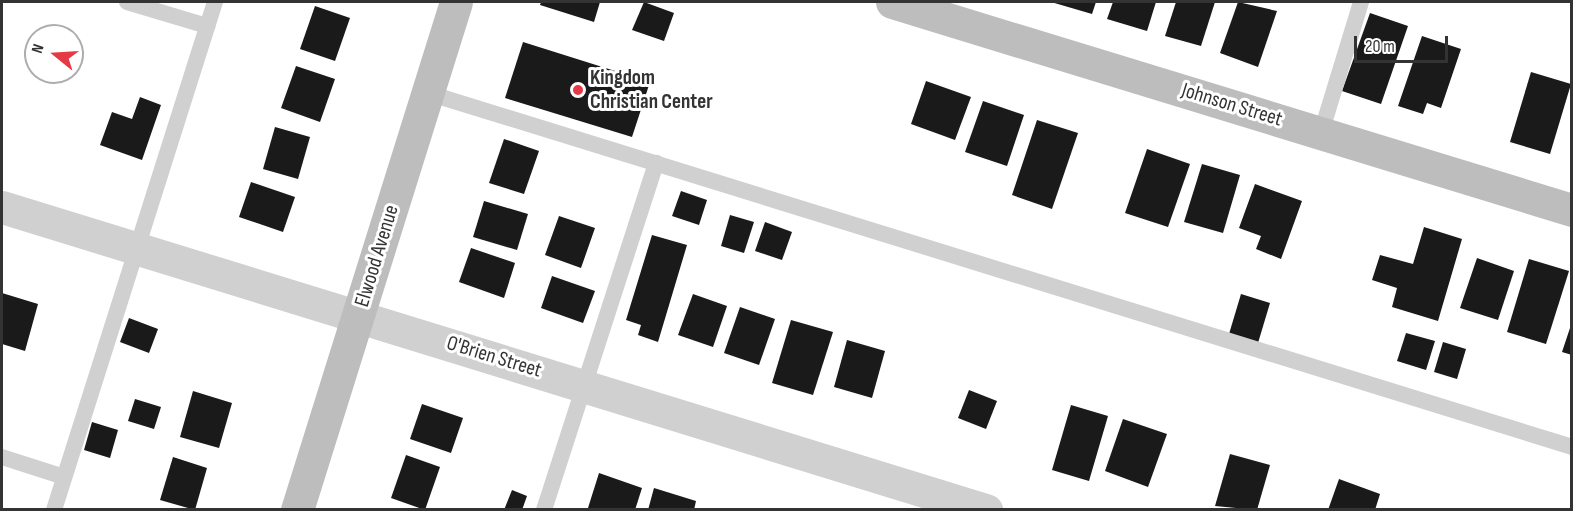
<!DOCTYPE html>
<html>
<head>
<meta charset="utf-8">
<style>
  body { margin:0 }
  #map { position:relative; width:1573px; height:511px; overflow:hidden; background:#fff; font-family:"Sofia Sans Condensed",sans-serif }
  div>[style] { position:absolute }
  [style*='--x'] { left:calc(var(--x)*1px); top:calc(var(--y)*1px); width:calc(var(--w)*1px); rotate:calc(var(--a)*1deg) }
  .building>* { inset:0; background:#1a1a1a }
  .lane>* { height:16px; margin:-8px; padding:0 8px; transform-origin:8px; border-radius:8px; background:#d0d0d0 }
  .street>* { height:33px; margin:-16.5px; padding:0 16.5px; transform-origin:16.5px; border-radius:16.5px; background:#d0d0d0 }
  .secondary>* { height:33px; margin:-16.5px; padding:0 16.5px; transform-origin:16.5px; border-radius:16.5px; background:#bdbdbd }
  .dots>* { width:16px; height:16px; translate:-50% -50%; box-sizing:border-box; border:3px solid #fff; border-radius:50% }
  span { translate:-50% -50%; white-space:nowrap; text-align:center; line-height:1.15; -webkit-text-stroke:6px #fff; paint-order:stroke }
  .poi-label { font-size:21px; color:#333; font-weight:700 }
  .left { translate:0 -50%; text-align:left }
  .street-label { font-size:21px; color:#333 }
  .frame { position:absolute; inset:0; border:3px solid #333; pointer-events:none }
  .north { position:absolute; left:24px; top:24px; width:60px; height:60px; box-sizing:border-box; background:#fff; border:2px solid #adadad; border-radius:50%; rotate:288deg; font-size:16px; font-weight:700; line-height:24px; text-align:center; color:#333 }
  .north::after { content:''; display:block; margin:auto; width:21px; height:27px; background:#e63946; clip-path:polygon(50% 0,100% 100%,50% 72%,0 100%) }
  .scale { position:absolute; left:1354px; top:36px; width:94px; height:27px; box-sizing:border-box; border:3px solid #333; border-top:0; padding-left:8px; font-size:18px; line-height:21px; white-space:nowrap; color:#333; -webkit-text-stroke:4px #fff; paint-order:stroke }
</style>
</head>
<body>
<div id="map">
  <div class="building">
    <div style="clip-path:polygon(541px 2px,600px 2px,594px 22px,540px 5px)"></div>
    <div style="clip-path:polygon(644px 2px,674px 13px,664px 41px,632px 30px)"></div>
    <div style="clip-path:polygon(1051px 2px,1096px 2px,1092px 14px)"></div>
    <div style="clip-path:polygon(1113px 2px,1156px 2px,1147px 31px,1107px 19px)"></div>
    <div style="clip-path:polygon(1176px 2px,1215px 2px,1201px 46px,1165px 36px)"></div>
    <div style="clip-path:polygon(1238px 2px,1277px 11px,1258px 67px,1220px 53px)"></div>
    <div style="clip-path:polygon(315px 6px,350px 18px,335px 61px,300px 49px)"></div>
    <div style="clip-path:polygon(1370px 13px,1408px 26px,1381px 104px,1342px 91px)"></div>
    <div style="clip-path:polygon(1422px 36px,1461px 49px,1441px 108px,1427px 103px,1423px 114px,1398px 106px)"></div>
    <div style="clip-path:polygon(523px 42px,650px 82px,632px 137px,505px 98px)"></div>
    <div style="clip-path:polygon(296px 66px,335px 79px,320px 122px,281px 108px)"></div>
    <div style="clip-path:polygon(1531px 72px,1571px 84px,1550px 154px,1510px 142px)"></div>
    <div style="clip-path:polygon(926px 81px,971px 97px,955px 140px,911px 124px)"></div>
    <div style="clip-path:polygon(140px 97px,161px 105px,142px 160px,100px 145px,112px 112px,132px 119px)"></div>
    <div style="clip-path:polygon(983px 101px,1024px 115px,1007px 166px,965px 152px)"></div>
    <div style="clip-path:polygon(1037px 120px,1078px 133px,1052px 209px,1012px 195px)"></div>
    <div style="clip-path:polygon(275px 127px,310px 137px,298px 179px,263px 169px)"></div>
    <div style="clip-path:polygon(504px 139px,539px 151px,524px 194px,489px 183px)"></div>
    <div style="clip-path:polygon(1147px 149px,1190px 164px,1168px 227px,1125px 213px)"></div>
    <div style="clip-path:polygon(1202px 164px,1240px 175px,1223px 233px,1184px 222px)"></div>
    <div style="clip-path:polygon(251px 182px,295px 197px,283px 232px,239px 217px)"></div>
    <div style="clip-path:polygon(1255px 184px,1302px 201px,1281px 259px,1256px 249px,1261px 236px,1239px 228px)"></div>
    <div style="clip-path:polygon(681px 191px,707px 200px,699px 225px,672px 216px)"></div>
    <div style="clip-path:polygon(484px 201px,528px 214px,517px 250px,473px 237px)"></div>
    <div style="clip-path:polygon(730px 215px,754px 222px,744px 253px,721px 246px)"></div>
    <div style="clip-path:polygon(559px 216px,595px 228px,581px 268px,545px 255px)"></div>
    <div style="clip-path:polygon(765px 222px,792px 232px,782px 260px,755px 251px)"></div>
    <div style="clip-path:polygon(1424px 227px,1462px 239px,1438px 321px,1392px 307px,1397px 288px,1372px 280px,1380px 255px,1413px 264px)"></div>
    <div style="clip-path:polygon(652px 235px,687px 245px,658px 342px,638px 335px,641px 325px,626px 320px)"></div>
    <div style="clip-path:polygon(471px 248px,515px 263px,504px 298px,459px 282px)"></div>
    <div style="clip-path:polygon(1477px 258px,1514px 271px,1498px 320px,1460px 308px)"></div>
    <div style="clip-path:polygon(1529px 259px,1569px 271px,1546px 344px,1507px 332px)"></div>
    <div style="clip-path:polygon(552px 276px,595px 291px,583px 323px,541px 308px)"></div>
    <div style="clip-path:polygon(2px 293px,38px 304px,25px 351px,2px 344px)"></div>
    <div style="clip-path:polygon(693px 294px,727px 306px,713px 347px,678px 335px)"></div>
    <div style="clip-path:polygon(1241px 294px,1270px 303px,1258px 343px,1229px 334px)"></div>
    <div style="clip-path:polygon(740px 307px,775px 319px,759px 365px,724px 353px)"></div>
    <div style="clip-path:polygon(129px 318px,158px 329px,149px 353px,120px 342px)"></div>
    <div style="clip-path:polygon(791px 320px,833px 332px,813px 395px,772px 383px)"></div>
    <div style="clip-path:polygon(1571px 325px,1572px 325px,1572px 355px,1562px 352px)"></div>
    <div style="clip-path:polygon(1406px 333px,1435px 341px,1426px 370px,1397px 361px)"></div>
    <div style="clip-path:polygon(847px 340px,885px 351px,872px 398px,834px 387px)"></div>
    <div style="clip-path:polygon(1443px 342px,1466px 349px,1457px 379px,1434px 372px)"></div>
    <div style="clip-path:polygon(969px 390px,997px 401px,986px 429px,958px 418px)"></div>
    <div style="clip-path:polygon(193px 391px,232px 403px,219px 448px,180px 437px)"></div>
    <div style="clip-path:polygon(135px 399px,161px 407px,154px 429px,128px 421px)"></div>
    <div style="clip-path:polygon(422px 404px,463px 418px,451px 453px,410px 439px)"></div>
    <div style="clip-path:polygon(1071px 405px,1108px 416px,1089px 481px,1052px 470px)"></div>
    <div style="clip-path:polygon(1123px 419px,1167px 434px,1148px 487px,1105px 471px)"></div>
    <div style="clip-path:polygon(92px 422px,118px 430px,110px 458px,84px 450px)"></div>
    <div style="clip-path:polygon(1230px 454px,1270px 465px,1257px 510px,1215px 506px)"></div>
    <div style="clip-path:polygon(406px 455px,440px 467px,425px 510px,391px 498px)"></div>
    <div style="clip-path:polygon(173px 457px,207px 468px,195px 510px,160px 500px)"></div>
    <div style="clip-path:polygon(599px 473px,642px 488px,635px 510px,588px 508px)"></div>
    <div style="clip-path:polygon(1339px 479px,1380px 494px,1375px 510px,1328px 510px)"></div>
    <div style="clip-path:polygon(654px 488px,696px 501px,694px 510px,648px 510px)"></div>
    <div style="clip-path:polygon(512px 490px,527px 496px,522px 510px,504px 510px)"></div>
  </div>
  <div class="lane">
    <div style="--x:127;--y:2;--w:84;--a:16.7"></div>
    <div style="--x:428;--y:93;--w:1198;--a:17.19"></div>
    <div style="--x:1321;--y:133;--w:137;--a:-73"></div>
    <div style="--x:2;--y:457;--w:65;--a:17.9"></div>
    <div style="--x:54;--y:510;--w:533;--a:-72.42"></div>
    <div style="--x:544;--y:510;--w:365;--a:-72.1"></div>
  </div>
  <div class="street">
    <div style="--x:2;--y:207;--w:1030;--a:17.12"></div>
  </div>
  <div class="secondary">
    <div style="--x:892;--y:2;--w:711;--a:17.01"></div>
    <div style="--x:297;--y:510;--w:532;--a:-72.62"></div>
  </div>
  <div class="dots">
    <div style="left:578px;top:90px;background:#e63946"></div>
  </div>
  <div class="poi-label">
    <span class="left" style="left:590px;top:90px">Kingdom<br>Christian Center</span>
  </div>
  <div class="street-label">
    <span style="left:1232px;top:105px;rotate:17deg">Johnson Street</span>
    <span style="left:377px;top:256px;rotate:-73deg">Elwood Avenue</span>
    <span style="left:494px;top:357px;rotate:17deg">O'Brien Street</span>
  </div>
  <div class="frame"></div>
  <div class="north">N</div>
  <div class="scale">20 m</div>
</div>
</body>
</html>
